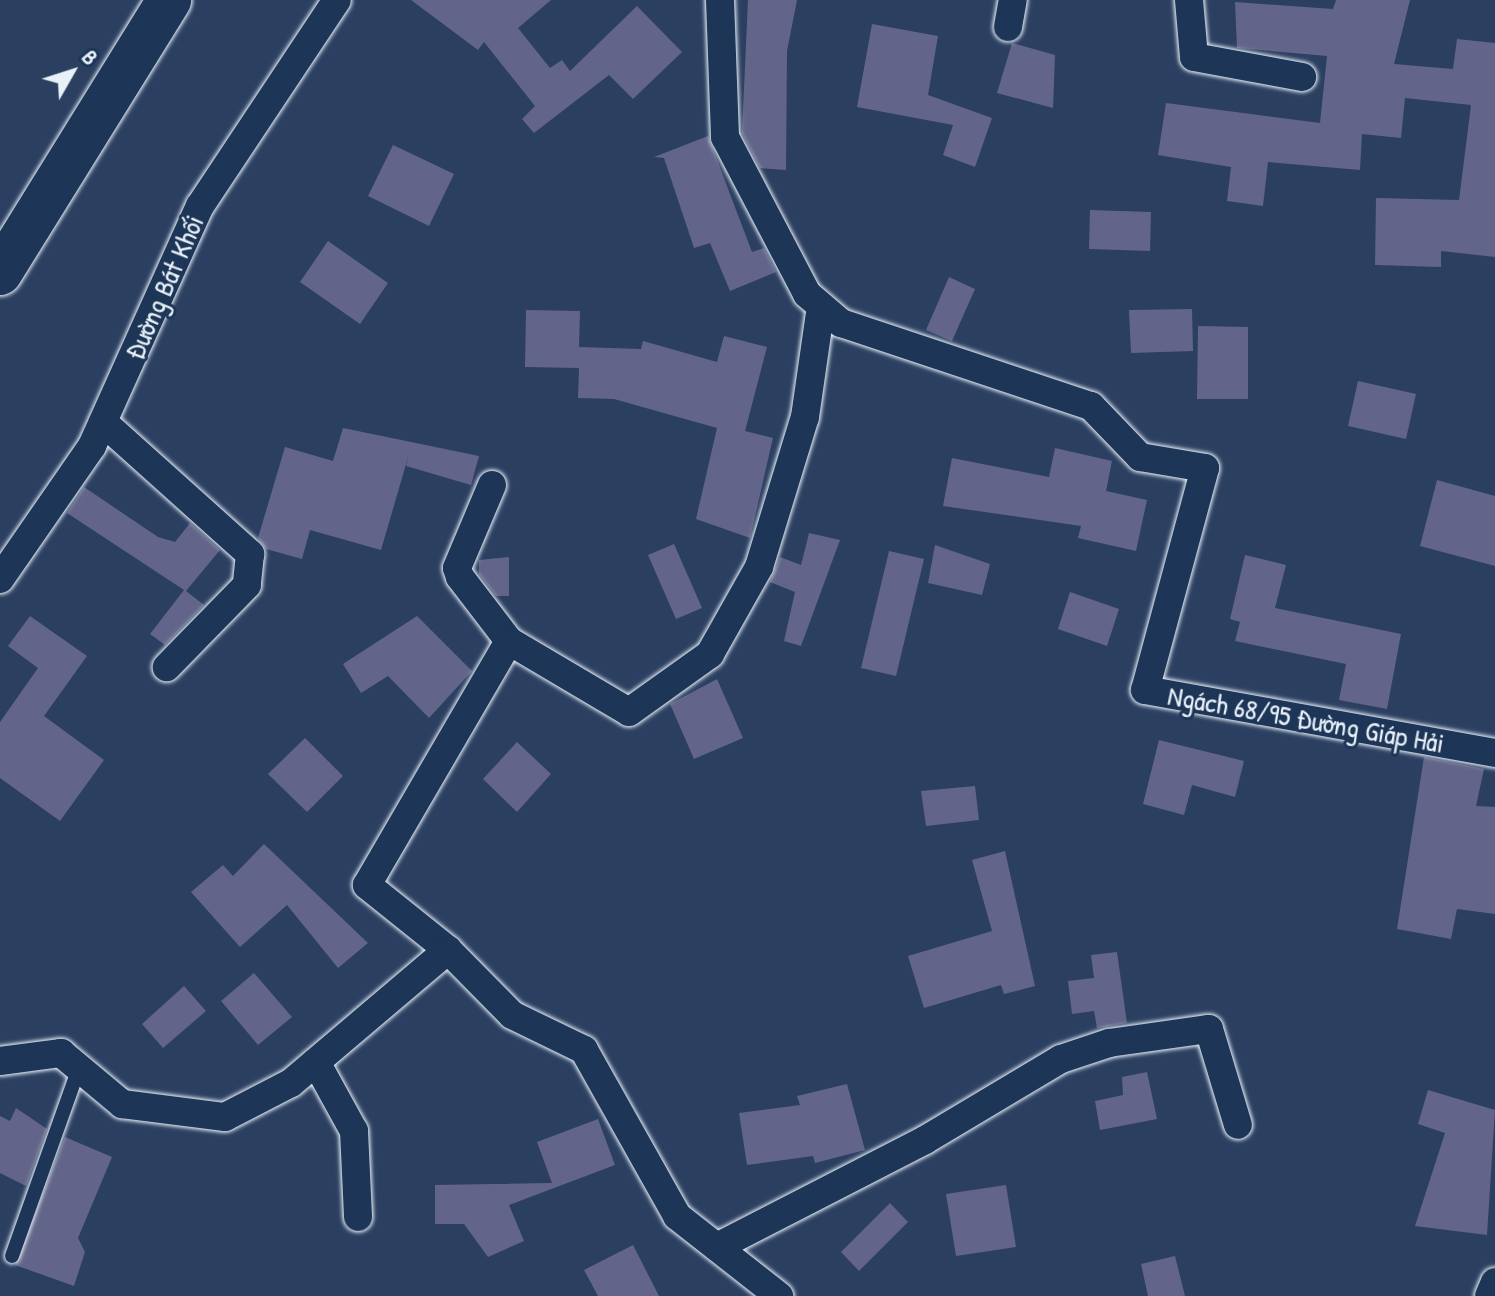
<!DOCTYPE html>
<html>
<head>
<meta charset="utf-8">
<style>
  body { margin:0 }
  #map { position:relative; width:1495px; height:1296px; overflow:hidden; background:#2b3f61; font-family:"Patrick Hand",sans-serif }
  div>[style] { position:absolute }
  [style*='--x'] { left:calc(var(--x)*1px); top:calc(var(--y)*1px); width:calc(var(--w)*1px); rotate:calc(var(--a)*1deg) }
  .building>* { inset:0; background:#626589 }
  .roads { filter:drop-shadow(0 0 2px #e8f1f8) drop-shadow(0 0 2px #e8f1f8) }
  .lane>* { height:14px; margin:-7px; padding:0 7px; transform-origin:7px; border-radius:7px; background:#1d3557 }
  .street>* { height:28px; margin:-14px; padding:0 14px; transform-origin:14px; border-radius:14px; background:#1d3557 }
  .primary>* { height:44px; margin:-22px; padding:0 22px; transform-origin:22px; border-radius:22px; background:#1d3557 }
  span { translate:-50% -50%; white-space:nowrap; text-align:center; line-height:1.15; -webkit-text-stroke:6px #1d3557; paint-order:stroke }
  .street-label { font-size:28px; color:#e8f1f8 }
  .north { position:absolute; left:32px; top:32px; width:80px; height:80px; -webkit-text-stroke:6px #1d3557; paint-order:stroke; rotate:51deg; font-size:22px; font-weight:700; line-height:32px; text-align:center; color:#e8f1f8 }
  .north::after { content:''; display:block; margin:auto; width:28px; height:36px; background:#e8f1f8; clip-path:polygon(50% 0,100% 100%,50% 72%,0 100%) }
</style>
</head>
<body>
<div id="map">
  <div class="building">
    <div style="clip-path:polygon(411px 0,551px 0,518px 28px,550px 68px,562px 60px,570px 71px,637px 6px,682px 52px,633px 99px,609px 75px,534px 133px,522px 119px,535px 106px,484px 42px,478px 50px)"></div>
    <div style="clip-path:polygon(748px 0,797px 0,787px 51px,786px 170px,760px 168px,742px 133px)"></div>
    <div style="clip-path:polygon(1336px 0,1410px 0,1394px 64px,1453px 69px,1457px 39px,1495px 43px,1495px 257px,1441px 251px,1441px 267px,1375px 265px,1376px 198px,1459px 200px,1471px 105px,1405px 98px,1401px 138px,1362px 134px,1360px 170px,1268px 162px,1263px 206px,1227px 201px,1231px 167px,1158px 155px,1166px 103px,1320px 123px,1327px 56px,1237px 48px,1235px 2px,1333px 9px)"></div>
    <div style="clip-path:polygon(872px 24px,938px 36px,928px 95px,992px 118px,975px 167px,943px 155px,953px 125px,857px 107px)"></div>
    <div style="clip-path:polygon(1012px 43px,1055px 55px,1053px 108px,997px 93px)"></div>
    <div style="clip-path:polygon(708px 136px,752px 252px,764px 248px,776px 272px,730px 291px,710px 243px,694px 248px,664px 158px,654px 157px)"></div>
    <div style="clip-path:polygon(393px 145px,454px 174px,429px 226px,368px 196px)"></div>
    <div style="clip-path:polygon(1090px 210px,1151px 212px,1150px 251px,1089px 249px)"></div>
    <div style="clip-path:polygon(328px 241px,388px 283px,360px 324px,300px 282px)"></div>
    <div style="clip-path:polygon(949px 277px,975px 289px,952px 341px,926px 330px)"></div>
    <div style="clip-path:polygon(1192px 309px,1193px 351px,1131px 353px,1129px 310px)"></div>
    <div style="clip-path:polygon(526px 310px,580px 311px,579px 347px,641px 349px,643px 341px,717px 362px,724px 336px,767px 347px,745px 431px,773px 438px,750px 538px,696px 519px,717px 428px,614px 399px,578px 398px,579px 368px,525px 367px)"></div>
    <div style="clip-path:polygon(1198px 326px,1248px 327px,1248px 399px,1197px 399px)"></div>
    <div style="clip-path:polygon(1358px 381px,1416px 394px,1406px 439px,1348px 426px)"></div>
    <div style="clip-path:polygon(343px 428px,479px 456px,471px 485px,406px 466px,409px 454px,381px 550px,310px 530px,302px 559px,266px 549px,258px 538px,285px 447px,333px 461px)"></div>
    <div style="clip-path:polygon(1055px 448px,1112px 461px,1106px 491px,1147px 500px,1136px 551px,1078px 538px,1081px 526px,943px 506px,952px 458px,1049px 477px)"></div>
    <div style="clip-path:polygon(1437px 480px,1495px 496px,1495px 566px,1420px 546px)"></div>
    <div style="clip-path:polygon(84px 487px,158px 537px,175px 542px,190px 523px,220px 550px,186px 591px,204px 605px,165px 645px,150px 634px,184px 590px,67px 513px)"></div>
    <div style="clip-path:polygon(809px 533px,840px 540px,801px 646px,784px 641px,795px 592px,770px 582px,780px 557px,801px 565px)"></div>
    <div style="clip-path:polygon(674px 544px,702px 608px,676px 619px,648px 555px)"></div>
    <div style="clip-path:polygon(935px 545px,990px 564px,982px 595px,928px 583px)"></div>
    <div style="clip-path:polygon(889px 551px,924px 559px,896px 676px,861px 668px)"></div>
    <div style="clip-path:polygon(1245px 555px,1286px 565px,1275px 608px,1401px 634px,1387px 709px,1339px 700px,1346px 664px,1235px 641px,1240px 622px,1230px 619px)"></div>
    <div style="clip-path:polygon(509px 557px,509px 596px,496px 596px,479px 574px,479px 560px)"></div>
    <div style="clip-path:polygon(1070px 592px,1119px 609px,1107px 646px,1058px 629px)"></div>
    <div style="clip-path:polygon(30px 616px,87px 656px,44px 716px,104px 760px,60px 821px,0 778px,0 722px,38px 668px,8px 646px)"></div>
    <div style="clip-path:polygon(417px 616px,472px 671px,429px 718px,388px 676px,361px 693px,343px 664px)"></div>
    <div style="clip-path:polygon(717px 679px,743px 738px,694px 759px,670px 704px)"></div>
    <div style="clip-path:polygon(305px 738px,343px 776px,307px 812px,268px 774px)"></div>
    <div style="clip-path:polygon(1159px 740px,1244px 761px,1235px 797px,1192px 785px,1184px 815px,1143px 804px)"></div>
    <div style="clip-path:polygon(517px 742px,551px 774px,517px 812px,483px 779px)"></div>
    <div style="clip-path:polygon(1424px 757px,1484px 769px,1476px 806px,1495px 807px,1495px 914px,1457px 909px,1451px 939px,1397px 929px)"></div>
    <div style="clip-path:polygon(975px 786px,979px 820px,926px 826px,921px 791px)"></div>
    <div style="clip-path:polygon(264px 844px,368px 943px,338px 968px,287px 905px,240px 947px,191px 892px,223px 865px,233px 876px)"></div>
    <div style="clip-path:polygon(1005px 851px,1035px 986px,1004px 994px,1001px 985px,924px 1008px,908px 956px,992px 931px,972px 860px)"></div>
    <div style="clip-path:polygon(1117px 952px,1127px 1023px,1097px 1028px,1094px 1011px,1072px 1014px,1068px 981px,1094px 978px,1091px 955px)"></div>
    <div style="clip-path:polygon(254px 973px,292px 1017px,258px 1045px,221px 1001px)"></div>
    <div style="clip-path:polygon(184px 986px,206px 1011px,163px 1048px,142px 1024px)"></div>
    <div style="clip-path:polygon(1147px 1072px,1157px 1119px,1100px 1130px,1095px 1101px,1123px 1095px,1122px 1077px)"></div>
    <div style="clip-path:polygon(847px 1084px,865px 1150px,815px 1163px,813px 1156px,747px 1165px,739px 1113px,800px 1105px,797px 1096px)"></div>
    <div style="clip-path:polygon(1428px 1090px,1495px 1110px,1487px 1235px,1415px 1226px,1445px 1133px,1418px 1124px)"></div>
    <div style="clip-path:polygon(16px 1108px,47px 1129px,26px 1186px,0 1173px,0 1116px,10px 1121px)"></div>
    <div style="clip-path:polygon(598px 1119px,615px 1165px,509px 1205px,524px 1241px,488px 1257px,464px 1224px,435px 1224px,435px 1185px,552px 1183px,537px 1142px)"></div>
    <div style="clip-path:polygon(65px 1137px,112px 1157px,78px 1238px,85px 1252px,74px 1286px,15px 1265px)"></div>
    <div style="clip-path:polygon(1006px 1185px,1016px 1247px,956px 1256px,946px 1194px)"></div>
    <div style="clip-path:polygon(890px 1203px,908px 1222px,859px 1271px,841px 1252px)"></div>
    <div style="clip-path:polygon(633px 1245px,659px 1296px,598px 1296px,584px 1270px)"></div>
    <div style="clip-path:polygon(1175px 1256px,1185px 1296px,1148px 1296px,1141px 1264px)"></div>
  </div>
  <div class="roads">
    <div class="lane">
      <div style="--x:12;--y:1256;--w:200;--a:-70.4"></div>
    </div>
    <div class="street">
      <div style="--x:720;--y:0;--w:137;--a:87.9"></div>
      <div style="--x:725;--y:137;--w:177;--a:62.4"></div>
      <div style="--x:807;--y:294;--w:45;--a:40.5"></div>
      <div style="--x:841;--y:323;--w:263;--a:18.4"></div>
      <div style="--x:1091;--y:406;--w:71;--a:46.1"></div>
      <div style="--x:1140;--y:457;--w:66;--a:9.6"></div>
      <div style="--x:1205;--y:468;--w:230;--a:105.1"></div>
      <div style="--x:1145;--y:690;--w:356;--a:10.2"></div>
      <div style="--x:1189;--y:0;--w:57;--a:85"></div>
      <div style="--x:1194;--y:57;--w:110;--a:10.5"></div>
      <div style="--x:1008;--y:27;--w:27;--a:-80"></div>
      <div style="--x:103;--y:422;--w:198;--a:41.9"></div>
      <div style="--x:250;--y:554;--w:31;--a:96"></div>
      <div style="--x:247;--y:585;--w:115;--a:134.3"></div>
      <div style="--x:492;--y:485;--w:90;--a:112.9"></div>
      <div style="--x:457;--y:568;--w:9;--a:72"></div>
      <div style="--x:460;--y:577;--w:81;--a:52.6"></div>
      <div style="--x:509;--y:641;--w:139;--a:30.6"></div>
      <div style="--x:629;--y:712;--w:100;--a:-35.6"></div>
      <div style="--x:710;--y:654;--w:100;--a:-60.6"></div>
      <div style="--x:759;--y:567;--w:157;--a:-73"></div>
      <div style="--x:805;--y:417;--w:112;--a:-81.8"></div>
      <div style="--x:0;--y:579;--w:162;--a:-55.3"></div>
      <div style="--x:92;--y:446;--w:263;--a:-65.8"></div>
      <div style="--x:200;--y:206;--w:247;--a:-56.4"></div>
      <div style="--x:448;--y:950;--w:104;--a:-141.3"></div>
      <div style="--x:367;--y:885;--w:282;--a:-59.8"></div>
      <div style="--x:0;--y:1061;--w:62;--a:-7.5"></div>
      <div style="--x:61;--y:1053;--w:80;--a:39.9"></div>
      <div style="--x:122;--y:1104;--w:104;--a:7.2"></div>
      <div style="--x:225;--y:1117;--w:74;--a:-27.3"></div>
      <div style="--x:291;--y:1083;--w:206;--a:-40.3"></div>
      <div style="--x:448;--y:950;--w:91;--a:45.4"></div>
      <div style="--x:512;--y:1015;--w:80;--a:25.9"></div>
      <div style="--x:584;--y:1050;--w:190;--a:60.7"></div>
      <div style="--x:677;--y:1216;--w:130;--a:38.1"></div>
      <div style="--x:316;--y:1062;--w:79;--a:61.2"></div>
      <div style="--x:354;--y:1131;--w:86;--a:87.3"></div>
      <div style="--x:717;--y:1247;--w:234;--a:-27.2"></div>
      <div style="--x:925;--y:1140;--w:158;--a:-30.8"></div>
      <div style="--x:1061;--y:1059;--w:51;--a:-18.4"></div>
      <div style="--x:1109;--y:1043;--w:101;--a:-8"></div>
      <div style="--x:1209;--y:1029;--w:100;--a:73.2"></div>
      <div style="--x:1489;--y:1296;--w:15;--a:-67"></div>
    </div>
    <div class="primary">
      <div style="--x:0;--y:273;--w:321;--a:-58.2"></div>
    </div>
  </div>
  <div class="street-label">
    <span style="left:164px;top:287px;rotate:-66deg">Đường Bát Khối</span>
    <span style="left:1306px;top:719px;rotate:10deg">Ngách 68/95 Đường Giáp Hải</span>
  </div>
  <div class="north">B</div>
</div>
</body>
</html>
